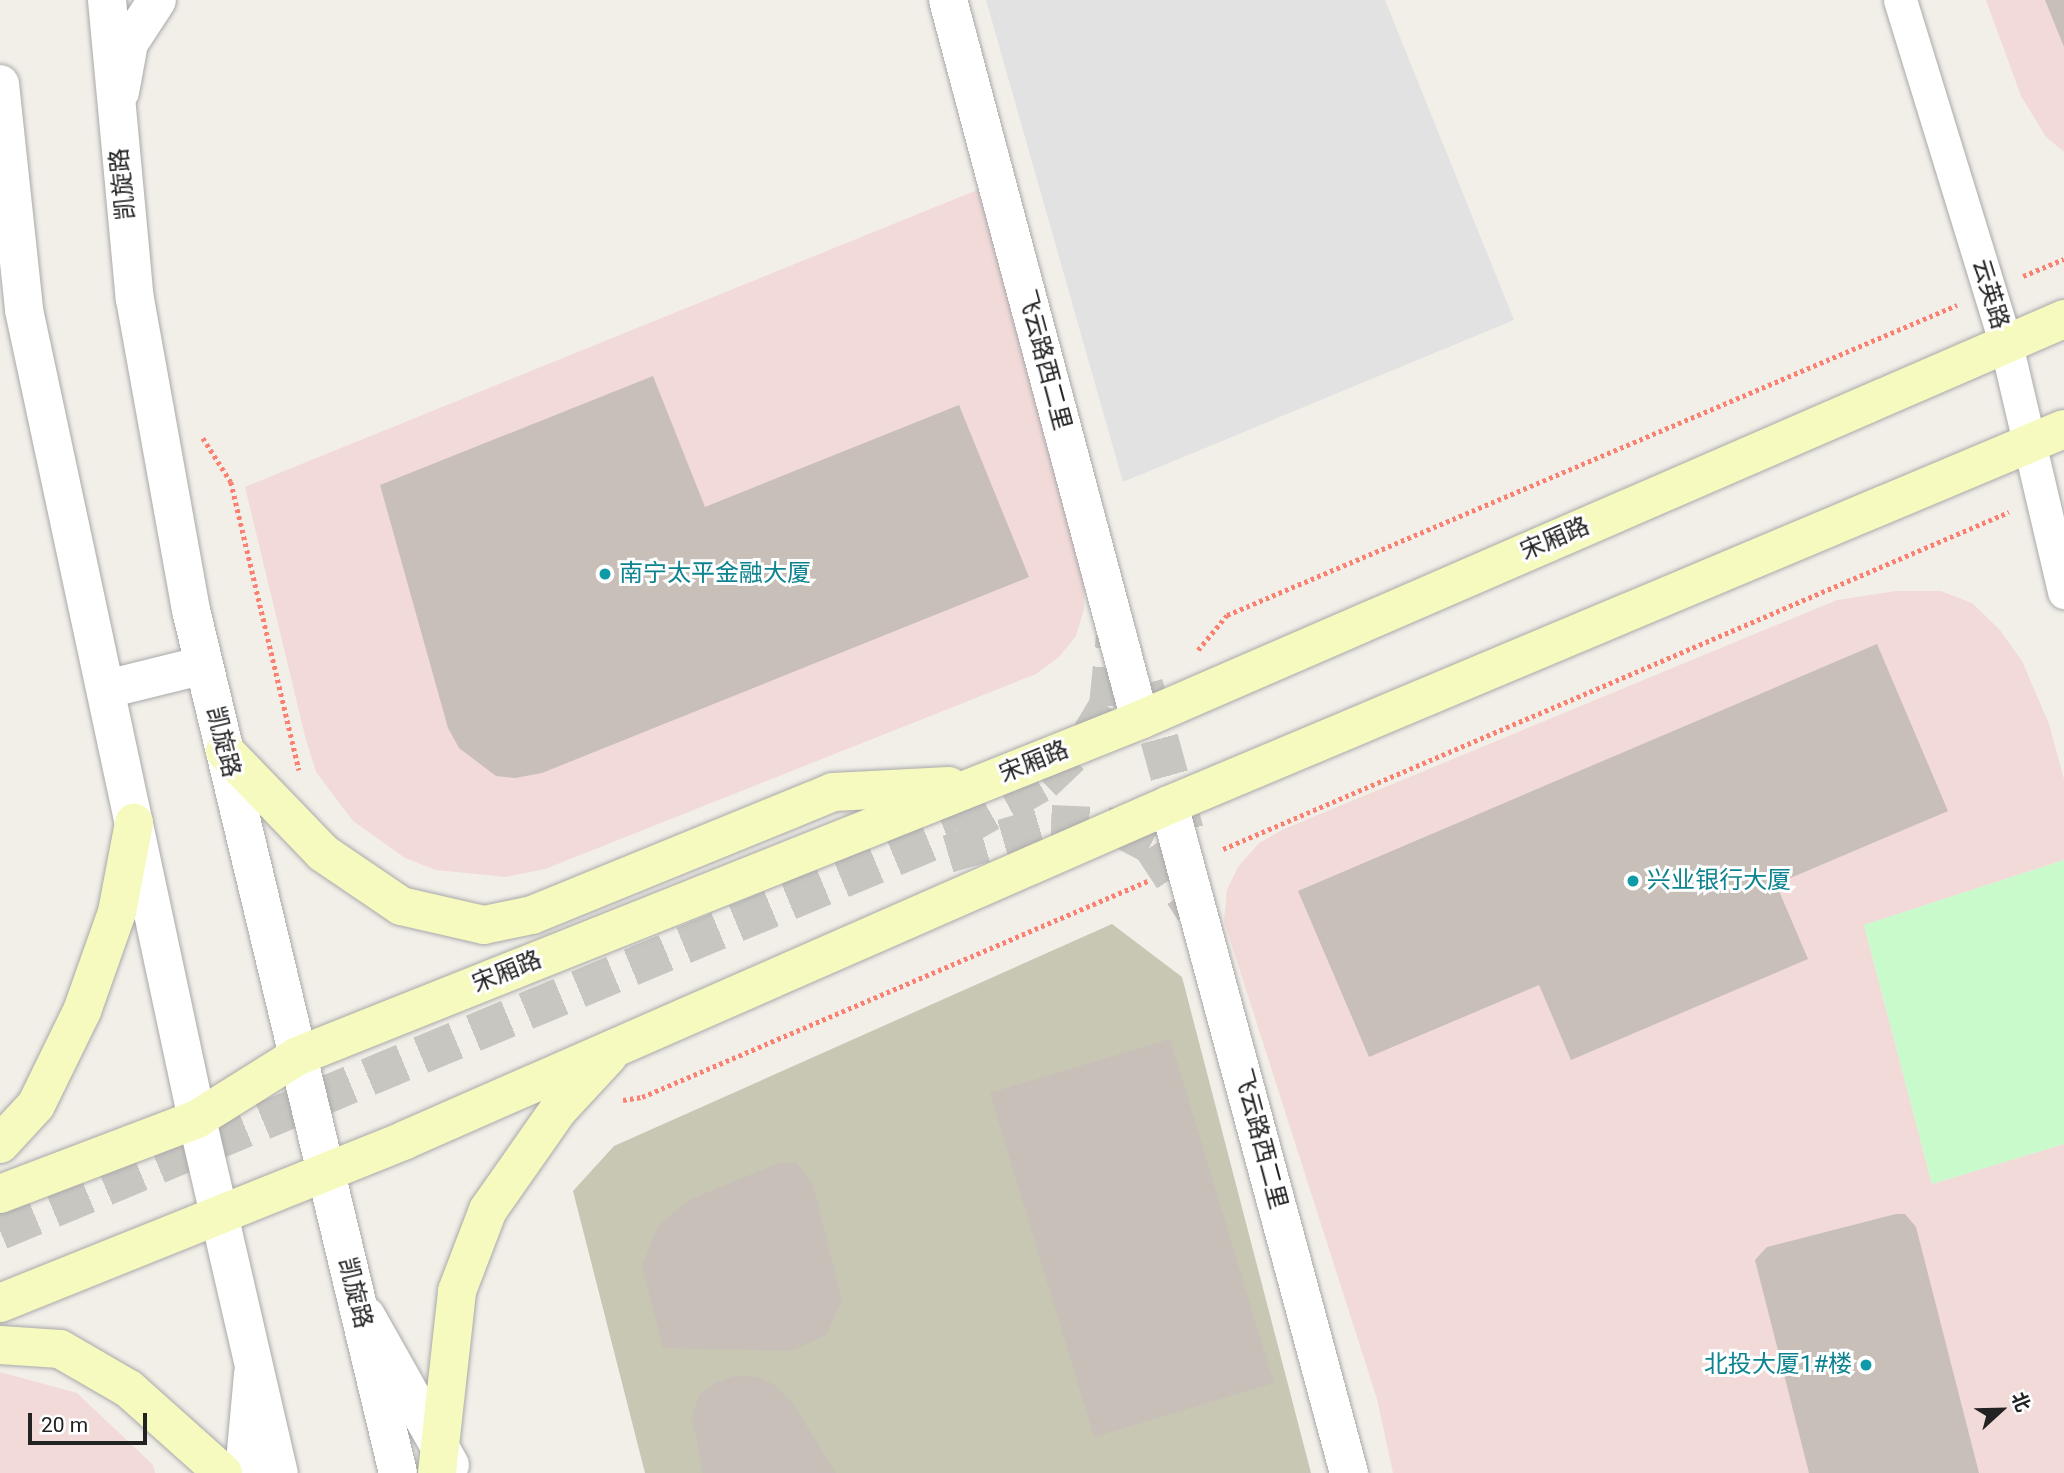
<!DOCTYPE html>
<html>
<head>
<meta charset="utf-8">
<style>
  body { margin:0 }
  #map { position:relative; width:2064px; height:1473px; overflow:hidden; background:#f2efe9; font-family:Roboto,"Noto Sans SC",sans-serif }
  div>[style] { position:absolute }
  [style*='--x'] { left:calc(var(--x)*1px); top:calc(var(--y)*1px); width:calc(var(--w)*1px); rotate:calc(var(--a)*1deg) }
  .commercial>* { inset:0; background:#f2dad9 }
  .construction>* { inset:0; background:#c7c7b4 }
  .park>* { inset:0; background:#c8facc }
  .parking>* { inset:0; background:#e2e2e2 }
  .building>* { inset:0; background:#c7bfb8 }
  .minor-tunnel>* { height:38px; margin-top:-19px; transform-origin:0; background:repeating-linear-gradient(90deg,#c8c6c1 0 38px,transparent 0 57px) }
  .path>* { height:4.5px; margin-top:-2.25px; transform-origin:0; background:repeating-linear-gradient(90deg,#fa8072 0 3.5px,transparent 0 7px) }
  .roads { filter:drop-shadow(0 0 2px #a9a9a9) drop-shadow(0 0 2px #a9a9a9) }
  .pedestrian>* { height:33px; margin:-16.5px; padding:0 16.5px; transform-origin:16.5px; border-radius:16.5px; background:#fff }
  .minor>* { height:38px; margin:-19px; padding:0 19px; transform-origin:19px; border-radius:19px; background:#fff }
  .tertiary>* { height:38px; margin:-19px; padding:0 19px; transform-origin:19px; border-radius:19px; background:#fff }
  .secondary>* { height:38px; margin:-19px; padding:0 19px; transform-origin:19px; border-radius:19px; background:#f7fabf }
  .dots>* { width:19px; height:19px; translate:-50% -50%; box-sizing:border-box; border:4px solid #fff; border-radius:50% }
  span { translate:-50% -50%; white-space:nowrap; text-align:center; line-height:1.15; -webkit-text-stroke:6px #fff; paint-order:stroke }
  .street-label { font-size:24px; color:#222 }
  .culture-label { font-size:24px; color:#0d838f }
  .left { translate:0 -50%; text-align:left }
  .right { translate:-100% -50%; text-align:right }
  .north { position:absolute; left:1966px; top:1375px; width:70px; height:70px; -webkit-text-stroke:5px #fff; paint-order:stroke; rotate:68deg; font-size:19px; font-weight:700; line-height:28px; text-align:center; color:#222 }
  .north::after { content:''; display:block; margin:auto; width:24px; height:32px; background:#222; clip-path:polygon(50% 0,100% 100%,50% 72%,0 100%) }
  .scale { position:absolute; left:28px; top:1413px; width:119px; height:32px; box-sizing:border-box; border:4px solid #222; border-top:0; padding-left:9px; font-size:21px; line-height:24px; white-space:nowrap; color:#222; -webkit-text-stroke:5px #fff; paint-order:stroke }
</style>
</head>
<body>
<div id="map">
  <div class="commercial">
    <div style="clip-path:polygon(1986px 0,2064px 0,2064px 152px,2046px 137px,2021px 96px)"></div>
    <div style="clip-path:polygon(982px 188px,1085px 573px,1084px 609px,1076px 636px,1059px 657px,1036px 674px,545px 869px,506px 877px,436px 870px,405px 858px,353px 821px,316px 772px,305px 736px,245px 487px)"></div>
    <div style="clip-path:polygon(1896px 591px,1941px 591px,1972px 603px,2000px 630px,2022px 661px,2049px 724px,2064px 779px,2064px 860px,1864px 925px,1932px 1184px,2064px 1144px,2064px 1473px,1393px 1473px,1377px 1399px,1224px 921px,1227px 890px,1238px 867px,1259px 843px,1284px 829px,1837px 600px)"></div>
    <div style="clip-path:polygon(0 1372px,77px 1393px,153px 1465px,155px 1473px,0 1473px)"></div>
  </div>
  <div class="construction">
    <div style="clip-path:polygon(1112px 924px,1182px 977px,1311px 1473px,645px 1473px,573px 1191px,614px 1146px)"></div>
  </div>
  <div class="park">
    <div style="clip-path:polygon(2064px 860px,2064px 1144px,1932px 1184px,1864px 925px)"></div>
  </div>
  <div class="parking">
    <div style="clip-path:polygon(986px 0,1385px 0,1514px 320px,1123px 482px)"></div>
  </div>
  <div class="building">
    <div style="clip-path:polygon(2045px 0,2064px 0,2064px 47px)"></div>
    <div style="clip-path:polygon(653px 376px,705px 507px,959px 405px,1029px 577px,542px 773px,515px 778px,496px 776px,459px 748px,448px 728px,380px 485px)"></div>
    <div style="clip-path:polygon(1877px 644px,1948px 811px,1776px 884px,1808px 959px,1571px 1060px,1539px 985px,1369px 1057px,1298px 891px)"></div>
    <div style="clip-path:polygon(1170px 1039px,1274px 1383px,1094px 1437px,990px 1093px)"></div>
    <div style="clip-path:polygon(779px 1163px,796px 1163px,813px 1184px,842px 1300px,826px 1335px,791px 1351px,663px 1348px,642px 1266px,658px 1226px,689px 1200px)"></div>
    <div style="clip-path:polygon(1896px 1214px,1905px 1214px,1916px 1227px,1979px 1473px,1809px 1473px,1755px 1260px,1767px 1247px)"></div>
    <div style="clip-path:polygon(735px 1376px,759px 1377px,776px 1386px,793px 1404px,836px 1473px,703px 1473px,692px 1417px,699px 1395px,714px 1383px)"></div>
  </div>
  <div class="minor-tunnel">
    <div style="--x:1144;--y:684;--w:154;--a:74.5"></div>
    <div style="--x:948;--y:854;--w:107;--a:-16.2"></div>
    <div style="--x:1051;--y:824;--w:66;--a:2.6"></div>
    <div style="--x:1117;--y:827;--w:40;--a:28"></div>
    <div style="--x:1152;--y:846;--w:77;--a:56.7"></div>
    <div style="--x:0;--y:1231;--w:1037;--a:-22.68"></div>
    <div style="--x:957;--y:831;--w:99;--a:-29.7"></div>
    <div style="--x:1043;--y:782;--w:62;--a:-43.7"></div>
    <div style="--x:1088;--y:739;--w:39;--a:-59"></div>
    <div style="--x:1108;--y:706;--w:70;--a:-84.3"></div>
  </div>
  <div class="path">
    <div style="--x:2023;--y:276;--w:44;--a:-22.5"></div>
    <div style="--x:203;--y:438;--w:52;--a:57.5"></div>
    <div style="--x:231;--y:482;--w:296;--a:76.7"></div>
    <div style="--x:1198;--y:650;--w:45;--a:-50.4"></div>
    <div style="--x:1227;--y:615;--w:793;--a:-23.01"></div>
    <div style="--x:1223;--y:849;--w:855;--a:-23.21"></div>
    <div style="--x:623;--y:1100;--w:19;--a:-9"></div>
    <div style="--x:642;--y:1097;--w:552;--a:-23.13"></div>
  </div>
  <div class="roads">
    <div class="pedestrian">
      <div style="--x:1900;--y:0;--w:360;--a:72.9"></div>
      <div style="--x:2006;--y:344;--w:255;--a:76.8"></div>
    </div>
    <div class="minor">
      <div style="--x:948;--y:0;--w:745;--a:75.07"></div>
      <div style="--x:120;--y:92;--w:50;--a:-79.6"></div>
      <div style="--x:129;--y:43;--w:51;--a:-56.9"></div>
      <div style="--x:1169;--y:805;--w:692;--a:74.92"></div>
      <div style="--x:366;--y:1316;--w:171;--a:60.6"></div>
      <div style="--x:244;--y:1473;--w:99;--a:-84.8"></div>
    </div>
    <div class="tertiary">
      <div style="--x:107;--y:0;--w:300;--a:84.7"></div>
      <div style="--x:135;--y:299;--w:316;--a:79.8"></div>
      <div style="--x:191;--y:610;--w:887;--a:76.51"></div>
      <div style="--x:0;--y:84;--w:227;--a:83.9"></div>
      <div style="--x:24;--y:310;--w:827;--a:77.93"></div>
      <div style="--x:197;--y:1119;--w:363;--a:77"></div>
      <div style="--x:107;--y:689;--w:100;--a:-13.9"></div>
    </div>
    <div class="secondary">
      <div style="--x:225;--y:751;--w:141;--a:46.1"></div>
      <div style="--x:323;--y:853;--w:94;--a:34.2"></div>
      <div style="--x:401;--y:906;--w:85;--a:12.9"></div>
      <div style="--x:484;--y:925;--w:49;--a:-11.8"></div>
      <div style="--x:532;--y:915;--w:325;--a:-22.2"></div>
      <div style="--x:833;--y:792;--w:116;--a:-3"></div>
      <div style="--x:0;--y:1144;--w:53;--a:-47.3"></div>
      <div style="--x:36;--y:1105;--w:105;--a:-63.9"></div>
      <div style="--x:82;--y:1011;--w:105;--a:-70.5"></div>
      <div style="--x:117;--y:912;--w:91;--a:-79.2"></div>
      <div style="--x:0;--y:1194;--w:211;--a:-20.8"></div>
      <div style="--x:197;--y:1119;--w:119;--a:-32"></div>
      <div style="--x:298;--y:1056;--w:907;--a:-21.75"></div>
      <div style="--x:1140;--y:720;--w:1007;--a:-23.46"></div>
      <div style="--x:0;--y:1303;--w:437;--a:-21.9"></div>
      <div style="--x:405;--y:1140;--w:834;--a:-23.68"></div>
      <div style="--x:1169;--y:805;--w:971;--a:-22.79"></div>
      <div style="--x:0;--y:1345;--w:60;--a:3.8"></div>
      <div style="--x:60;--y:1349;--w:80;--a:30.1"></div>
      <div style="--x:129;--y:1389;--w:126;--a:41.8"></div>
      <div style="--x:437;--y:1473;--w:183;--a:-83.7"></div>
      <div style="--x:457;--y:1291;--w:87;--a:-69.1"></div>
      <div style="--x:488;--y:1210;--w:122;--a:-55"></div>
      <div style="--x:558;--y:1110;--w:75;--a:-47.2"></div>
    </div>
  </div>
  <div class="dots">
    <div style="left:605px;top:574px;background:#0f9aa8"></div>
    <div style="left:1633px;top:881px;background:#0f9aa8"></div>
    <div style="left:1866px;top:1365px;background:#0f9aa8"></div>
  </div>
  <div class="street-label">
    <span style="left:123px;top:184px;rotate:-96deg">凯旋路</span>
    <span style="left:1990px;top:294px;rotate:73deg">云英路</span>
    <span style="left:1044px;top:360px;rotate:75deg">飞云路西二里</span>
    <span style="left:1555px;top:539px;rotate:-23deg">宋厢路</span>
    <span style="left:223px;top:742px;rotate:76deg">凯旋路</span>
    <span style="left:1034px;top:762px;rotate:-22deg">宋厢路</span>
    <span style="left:507px;top:972px;rotate:-22deg">宋厢路</span>
    <span style="left:1260px;top:1139px;rotate:75deg">飞云路西二里</span>
    <span style="left:355px;top:1293px;rotate:76deg">凯旋路</span>
  </div>
  <div class="culture-label">
    <span class="left" style="left:619px;top:574px">南宁太平金融大厦</span>
    <span class="left" style="left:1647px;top:881px">兴业银行大厦</span>
    <span class="right" style="left:1852px;top:1365px">北投大厦1#楼</span>
  </div>
  <div class="north">北</div>
  <div class="scale">20 m</div>
</div>
</body>
</html>
